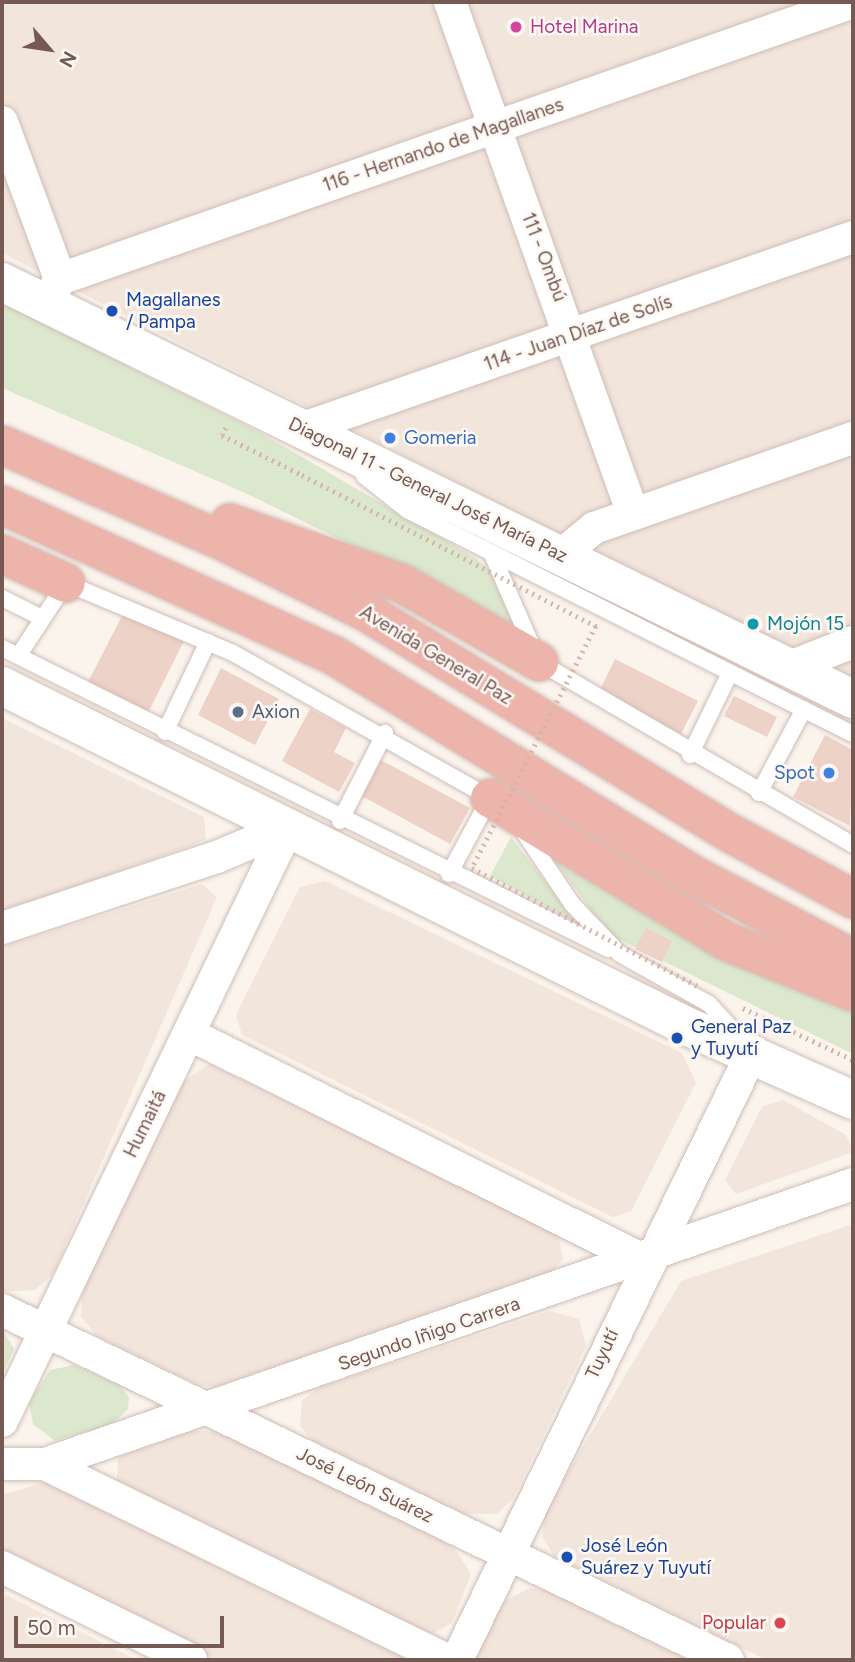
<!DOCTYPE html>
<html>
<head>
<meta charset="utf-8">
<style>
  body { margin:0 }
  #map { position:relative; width:855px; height:1662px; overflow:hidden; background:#fbf4ed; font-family:Figtree,sans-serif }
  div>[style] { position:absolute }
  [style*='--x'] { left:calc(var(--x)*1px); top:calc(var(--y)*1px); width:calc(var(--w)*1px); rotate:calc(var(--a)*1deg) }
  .residential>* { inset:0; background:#f2e5dc }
  .green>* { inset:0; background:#dbe8cd }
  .building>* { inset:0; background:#edd2c8 }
  .path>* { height:4.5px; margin-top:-2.25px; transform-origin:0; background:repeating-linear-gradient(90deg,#d3b4aa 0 2px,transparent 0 7px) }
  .roads { filter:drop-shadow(0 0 2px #cfbdb6) drop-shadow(0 0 2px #cfbdb6) }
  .service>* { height:16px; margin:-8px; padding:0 8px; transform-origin:8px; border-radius:8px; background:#fff }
  .minor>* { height:32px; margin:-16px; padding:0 16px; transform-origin:16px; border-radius:16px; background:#fff }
  .tertiary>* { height:38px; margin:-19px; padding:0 19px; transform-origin:19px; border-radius:19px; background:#fff }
  .motorway>* { height:38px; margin:-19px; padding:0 19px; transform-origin:19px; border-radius:19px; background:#edb4ac }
  .path-bridge>* { height:4.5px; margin-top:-2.25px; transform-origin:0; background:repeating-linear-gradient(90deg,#d3b4aa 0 2px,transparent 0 7px) }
  .dots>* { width:19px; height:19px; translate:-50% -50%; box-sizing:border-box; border:4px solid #fef8f4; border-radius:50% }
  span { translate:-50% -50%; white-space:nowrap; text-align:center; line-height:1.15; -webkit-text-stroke:5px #fef8f4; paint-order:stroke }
  .hotel-label { font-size:19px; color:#b23c85 }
  .left { translate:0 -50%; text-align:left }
  .street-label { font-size:19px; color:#755952 }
  .transit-label { font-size:19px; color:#164399 }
  .shop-label { font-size:19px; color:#366cbe }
  .right { translate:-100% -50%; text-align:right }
  .culture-label { font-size:19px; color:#0d838f }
  .service-label { font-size:19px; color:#4e5e75 }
  .health-label { font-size:19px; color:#be3a42 }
  .frame { position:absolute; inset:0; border:4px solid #755952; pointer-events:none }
  .north { position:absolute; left:14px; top:14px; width:70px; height:70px; -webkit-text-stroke:5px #fef8f4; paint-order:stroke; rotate:119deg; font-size:19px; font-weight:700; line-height:28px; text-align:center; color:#755952 }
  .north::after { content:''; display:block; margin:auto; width:24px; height:32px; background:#755952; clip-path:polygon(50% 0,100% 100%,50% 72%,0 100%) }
  .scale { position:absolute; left:14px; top:1616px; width:210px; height:32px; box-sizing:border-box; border:4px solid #755952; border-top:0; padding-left:9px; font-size:21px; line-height:24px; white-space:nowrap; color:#755952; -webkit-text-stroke:5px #fef8f4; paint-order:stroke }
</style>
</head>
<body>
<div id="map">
  <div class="residential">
    <div style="clip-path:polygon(2px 2px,853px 2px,853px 682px,2px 253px)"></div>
    <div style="clip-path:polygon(2px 718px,204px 817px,206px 840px,2px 914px)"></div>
    <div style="clip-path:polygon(325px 881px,682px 1053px,696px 1083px,631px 1211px,613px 1217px,242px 1035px,236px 1015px,300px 887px)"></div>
    <div style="clip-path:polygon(202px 884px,217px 897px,53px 1274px,35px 1290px,2px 1292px,2px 947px)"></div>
    <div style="clip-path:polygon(209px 1064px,558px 1233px,563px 1260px,548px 1275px,217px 1387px,199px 1385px,98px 1337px,81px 1317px,83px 1289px,183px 1082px)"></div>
    <div style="clip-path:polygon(783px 1100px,846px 1135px,853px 1152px,736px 1194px,725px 1180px,762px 1107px)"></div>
    <div style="clip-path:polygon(853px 1224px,853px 1660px,767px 1660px,554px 1556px,543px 1538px,544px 1513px,681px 1281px)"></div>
    <div style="clip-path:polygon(550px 1311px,579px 1319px,586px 1346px,513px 1499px,497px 1514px,464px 1514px,313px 1441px,300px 1426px,302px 1400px,318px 1388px)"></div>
    <div style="clip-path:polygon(193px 1431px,217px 1431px,452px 1545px,471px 1574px,452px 1623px,434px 1633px,420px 1632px,117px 1482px,118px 1457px)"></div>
    <div style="clip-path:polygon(49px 1481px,414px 1660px,217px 1660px,2px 1554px,2px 1495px)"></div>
    <div style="clip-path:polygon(530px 1588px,545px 1590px,689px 1660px,473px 1660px,502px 1602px)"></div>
    <div style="clip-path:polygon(2px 1593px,137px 1660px,2px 1660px)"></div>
  </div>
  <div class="green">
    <div style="clip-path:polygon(2px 303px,259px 432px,474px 557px,491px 571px,516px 633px,448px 592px,243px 492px,2px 388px)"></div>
    <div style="clip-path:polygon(511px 837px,572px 916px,572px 920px,490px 876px)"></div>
    <div style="clip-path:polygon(546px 848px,853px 1010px,853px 1054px,608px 934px)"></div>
    <div style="clip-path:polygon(2px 1329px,14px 1349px,2px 1375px)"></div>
    <div style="clip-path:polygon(74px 1365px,119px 1385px,129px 1397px,128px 1409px,114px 1423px,55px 1441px,33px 1424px,29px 1402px,50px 1370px)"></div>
  </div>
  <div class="building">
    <div style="clip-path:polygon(125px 610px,185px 639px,148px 713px,88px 682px)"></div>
    <div style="clip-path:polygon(615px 659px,698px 701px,681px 734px,599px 692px)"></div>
    <div style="clip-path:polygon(221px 668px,279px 699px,255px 745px,198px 715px)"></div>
    <div style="clip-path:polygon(734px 696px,777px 717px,767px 737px,724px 716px)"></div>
    <div style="clip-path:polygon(310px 709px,346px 728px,334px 752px,355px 763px,339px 792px,282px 761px)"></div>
    <div style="clip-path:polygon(825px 735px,853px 750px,850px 826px,793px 797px)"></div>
    <div style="clip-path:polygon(379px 759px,470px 808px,450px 844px,360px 795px)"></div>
    <div style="clip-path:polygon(646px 928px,672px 941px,662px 962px,635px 949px)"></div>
  </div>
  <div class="path">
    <div style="--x:226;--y:428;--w:8;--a:120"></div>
    <div style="--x:222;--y:435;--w:89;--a:26.6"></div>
    <div style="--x:743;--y:1008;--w:122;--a:25.3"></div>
  </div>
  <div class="roads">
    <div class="service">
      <div style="--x:364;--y:476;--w:55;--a:38.3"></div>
      <div style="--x:407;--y:510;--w:499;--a:26.7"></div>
      <div style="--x:492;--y:554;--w:118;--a:66.5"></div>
      <div style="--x:539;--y:662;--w:363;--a:30.2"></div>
      <div style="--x:2;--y:598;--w:42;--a:26.6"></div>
      <div style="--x:2;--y:648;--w:677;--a:26.41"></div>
      <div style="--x:19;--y:655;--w:86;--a:-56.9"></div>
      <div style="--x:66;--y:583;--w:181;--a:22.7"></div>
      <div style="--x:233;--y:653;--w:295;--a:29.4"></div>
      <div style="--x:165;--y:732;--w:100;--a:-64.5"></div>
      <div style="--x:690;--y:755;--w:91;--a:-64"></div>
      <div style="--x:759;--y:793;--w:95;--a:-61.8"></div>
      <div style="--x:340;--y:821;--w:99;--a:-62.9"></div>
      <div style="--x:523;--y:831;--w:88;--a:56.1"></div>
      <div style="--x:572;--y:904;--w:69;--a:46.2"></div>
      <div style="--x:620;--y:954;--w:102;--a:29.3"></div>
      <div style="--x:709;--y:1004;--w:47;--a:47.6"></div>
      <div style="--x:449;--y:874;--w:86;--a:-61.7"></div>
    </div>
    <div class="minor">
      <div style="--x:450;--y:2;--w:544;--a:70.33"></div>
      <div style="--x:2;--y:122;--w:167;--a:69.7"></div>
      <div style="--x:47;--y:304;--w:28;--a:-63"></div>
      <div style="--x:60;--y:279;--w:840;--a:-19.25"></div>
      <div style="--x:303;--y:428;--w:582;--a:-19.15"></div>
      <div style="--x:560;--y:556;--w:44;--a:-39.5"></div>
      <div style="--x:594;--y:528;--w:274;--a:-19.2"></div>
      <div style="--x:790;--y:667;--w:68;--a:-21.6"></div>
      <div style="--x:2;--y:928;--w:226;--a:-18.3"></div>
      <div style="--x:217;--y:857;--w:77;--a:-22.9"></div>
      <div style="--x:189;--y:1034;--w:509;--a:26.46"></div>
      <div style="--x:2;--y:1310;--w:806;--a:25.74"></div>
      <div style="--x:2;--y:1421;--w:659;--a:-64.29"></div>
      <div style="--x:2;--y:1464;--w:43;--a:0"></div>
      <div style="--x:45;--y:1464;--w:855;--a:-19.11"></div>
      <div style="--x:45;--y:1464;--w:447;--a:26"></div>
      <div style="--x:2;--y:1567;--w:211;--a:26.2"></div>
      <div style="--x:457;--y:1660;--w:677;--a:-64.08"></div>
    </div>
    <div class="tertiary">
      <div style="--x:2;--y:282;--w:948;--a:26.11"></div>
      <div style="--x:2;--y:686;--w:759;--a:26.43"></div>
      <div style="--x:682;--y:1024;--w:187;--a:24"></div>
    </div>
    <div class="motorway">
      <div style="--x:2;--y:445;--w:245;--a:23.5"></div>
      <div style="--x:227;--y:543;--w:157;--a:26.4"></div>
      <div style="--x:368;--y:613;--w:424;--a:31.3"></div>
      <div style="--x:730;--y:833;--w:140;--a:28.2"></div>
      <div style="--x:2;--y:505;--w:363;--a:24.4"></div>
      <div style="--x:333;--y:655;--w:429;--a:31.4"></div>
      <div style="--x:699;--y:878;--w:174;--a:27.7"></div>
      <div style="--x:230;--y:523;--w:183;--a:19.4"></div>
      <div style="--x:403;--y:584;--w:157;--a:29.8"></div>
      <div style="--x:2;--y:554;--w:70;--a:24.4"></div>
      <div style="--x:490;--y:798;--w:276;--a:31.2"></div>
      <div style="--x:726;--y:941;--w:137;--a:21.9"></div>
    </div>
  </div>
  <div class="path-bridge">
    <div style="--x:302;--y:475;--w:331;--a:27.2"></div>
    <div style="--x:596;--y:626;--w:272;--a:117.1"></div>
    <div style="--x:472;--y:868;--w:259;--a:27.6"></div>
  </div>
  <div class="dots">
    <div style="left:516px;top:27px;background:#d1479c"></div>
    <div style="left:112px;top:311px;background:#1a4fb4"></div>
    <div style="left:390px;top:438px;background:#3f7fe0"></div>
    <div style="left:753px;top:624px;background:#0f9aa8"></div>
    <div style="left:238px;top:712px;background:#5c6f8a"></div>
    <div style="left:829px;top:773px;background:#3f7fe0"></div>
    <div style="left:677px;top:1038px;background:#1a4fb4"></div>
    <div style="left:567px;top:1557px;background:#1a4fb4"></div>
    <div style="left:780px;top:1623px;background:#e0444e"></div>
  </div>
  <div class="hotel-label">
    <span class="left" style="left:530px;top:27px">Hotel Marina</span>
  </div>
  <div class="street-label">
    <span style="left:443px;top:145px;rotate:-19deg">116 - Hernando de Magallanes</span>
    <span style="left:544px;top:257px;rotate:69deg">111 - Ombú</span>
    <span style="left:578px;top:333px;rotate:-19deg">114 - Juan Díaz de Solís</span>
    <span style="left:428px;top:490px;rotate:26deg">Diagonal 11 - General José María Paz</span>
    <span style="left:436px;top:655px;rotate:31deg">Avenida General Paz</span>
    <span style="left:145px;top:1124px;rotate:-64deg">Humaitá</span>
    <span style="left:429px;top:1334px;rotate:-19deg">Segundo Iñigo Carrera</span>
    <span style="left:602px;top:1354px;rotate:-65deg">Tuyutí</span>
    <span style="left:365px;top:1485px;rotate:26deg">José León Suárez</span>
  </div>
  <div class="transit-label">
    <span class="left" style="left:126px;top:311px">Magallanes<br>/ Pampa</span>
    <span class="left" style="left:691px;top:1038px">General Paz<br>y Tuyutí</span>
    <span class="left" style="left:581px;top:1557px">José León<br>Suárez y Tuyutí</span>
  </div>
  <div class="shop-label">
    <span class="left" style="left:404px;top:438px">Gomeria</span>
    <span class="right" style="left:815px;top:773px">Spot</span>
  </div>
  <div class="culture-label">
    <span class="left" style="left:767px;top:624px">Mojón 15</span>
  </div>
  <div class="service-label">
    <span class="left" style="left:252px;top:712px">Axion</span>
  </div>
  <div class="health-label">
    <span class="right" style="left:766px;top:1623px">Popular</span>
  </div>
  <div class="frame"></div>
  <div class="north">N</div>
  <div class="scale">50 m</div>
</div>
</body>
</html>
